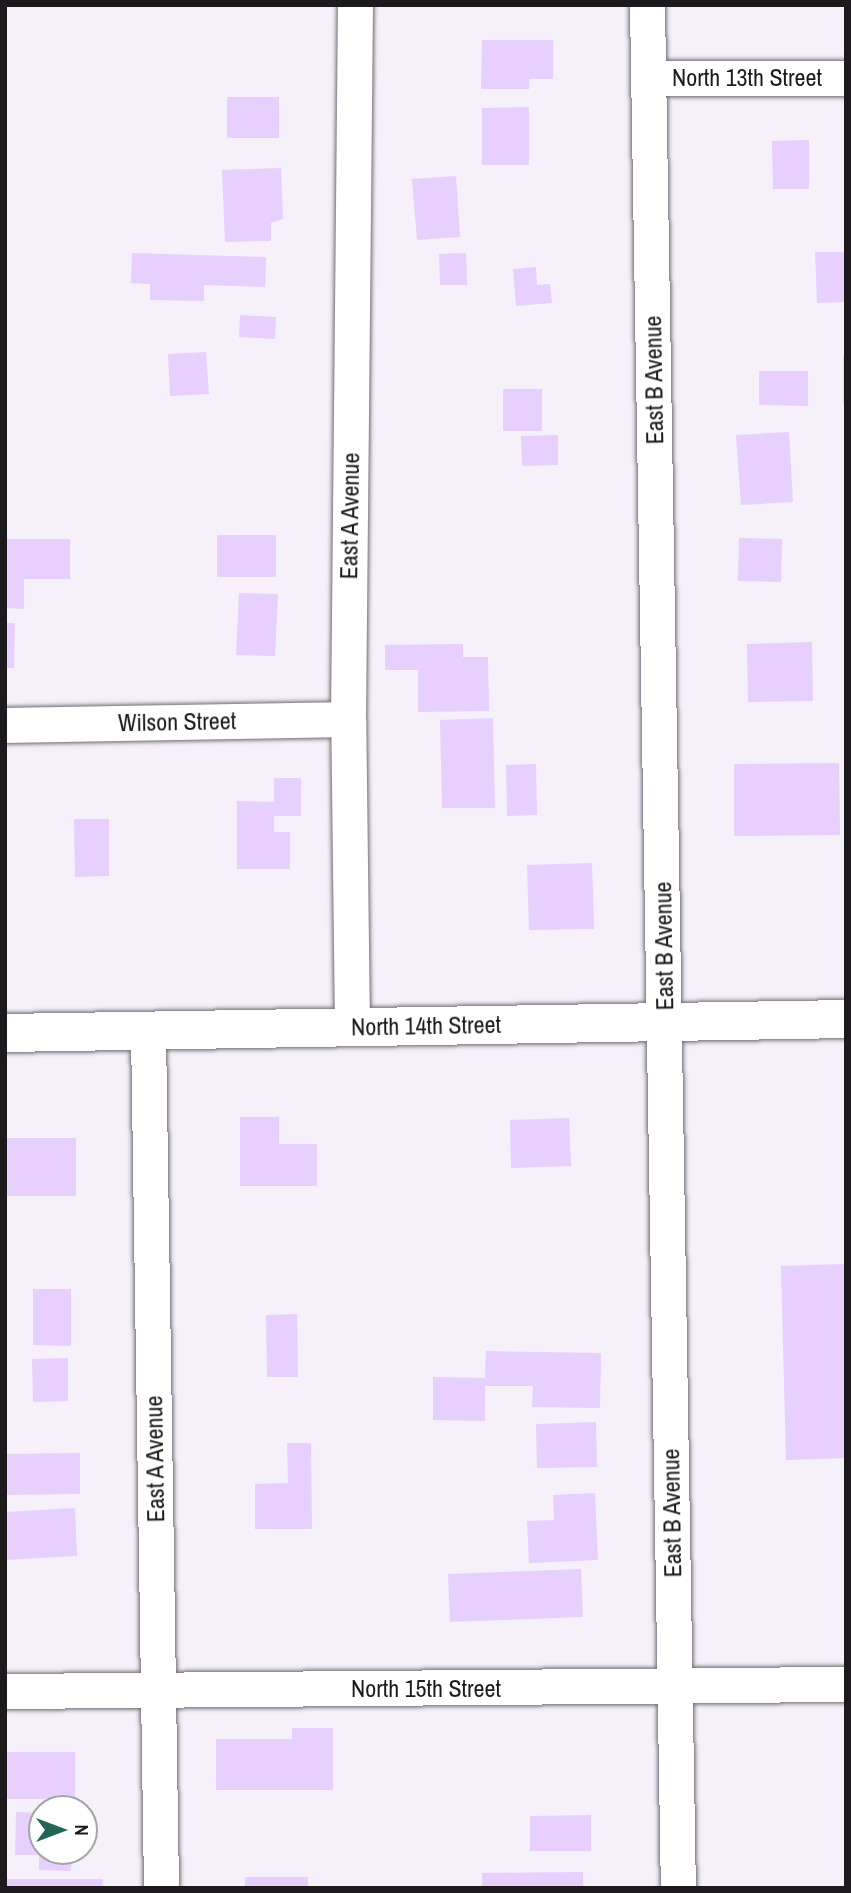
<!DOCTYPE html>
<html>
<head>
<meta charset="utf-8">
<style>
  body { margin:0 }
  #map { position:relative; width:851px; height:1893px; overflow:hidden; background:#f5f0f9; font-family:"Archivo Narrow",sans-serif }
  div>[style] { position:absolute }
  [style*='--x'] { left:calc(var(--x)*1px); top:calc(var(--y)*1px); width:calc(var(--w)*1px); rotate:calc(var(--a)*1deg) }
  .building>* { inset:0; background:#e7cffe }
  .roads { filter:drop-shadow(0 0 2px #726e76) drop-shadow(0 0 2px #726e76) }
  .street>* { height:35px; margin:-17.5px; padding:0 17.5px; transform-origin:17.5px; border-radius:17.5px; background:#fff }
  .primary>* { height:38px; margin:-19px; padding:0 19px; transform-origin:19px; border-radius:19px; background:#fff }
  span { translate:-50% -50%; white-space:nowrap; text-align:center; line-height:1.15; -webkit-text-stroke:6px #fff; paint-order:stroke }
  .street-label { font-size:24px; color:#1c1a1d }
  .frame { position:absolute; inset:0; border:7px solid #1c1a1d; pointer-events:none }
  .north { position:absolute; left:28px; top:1795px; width:70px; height:70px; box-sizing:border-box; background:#fff; border:2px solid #a4a3a5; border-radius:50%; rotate:90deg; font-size:19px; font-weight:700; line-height:28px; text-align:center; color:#1c1a1d }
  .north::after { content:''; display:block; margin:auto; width:24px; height:32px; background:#236554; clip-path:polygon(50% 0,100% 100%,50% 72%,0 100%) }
</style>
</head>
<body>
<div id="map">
  <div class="building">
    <div style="clip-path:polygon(482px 40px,553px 40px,553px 79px,529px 79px,529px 89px,481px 89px)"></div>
    <div style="clip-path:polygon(227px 97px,279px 97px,279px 138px,227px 138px)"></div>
    <div style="clip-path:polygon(529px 107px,529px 165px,482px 165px,482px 108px)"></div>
    <div style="clip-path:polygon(809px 140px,809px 189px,773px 189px,772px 141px)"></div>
    <div style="clip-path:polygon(281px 168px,283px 219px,271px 223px,271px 241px,225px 242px,222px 170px)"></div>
    <div style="clip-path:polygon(456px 176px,460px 237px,417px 240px,412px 179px)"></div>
    <div style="clip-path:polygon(815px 252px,846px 252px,846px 302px,817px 303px)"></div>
    <div style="clip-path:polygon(132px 253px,266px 257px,265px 287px,204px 285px,204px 301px,150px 300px,150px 284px,131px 283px)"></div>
    <div style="clip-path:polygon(466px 253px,467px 285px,440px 285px,439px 254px)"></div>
    <div style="clip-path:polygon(536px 267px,537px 285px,550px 284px,552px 303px,516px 306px,513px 269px)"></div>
    <div style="clip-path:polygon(240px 315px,276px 317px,275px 339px,239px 337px)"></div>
    <div style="clip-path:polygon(206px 352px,209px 394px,170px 396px,168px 354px)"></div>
    <div style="clip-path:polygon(843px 356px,846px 356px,846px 405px,843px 405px)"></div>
    <div style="clip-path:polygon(759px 371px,808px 371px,808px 406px,759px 405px)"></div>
    <div style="clip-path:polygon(503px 389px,542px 389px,542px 431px,503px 431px)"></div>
    <div style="clip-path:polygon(789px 432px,793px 502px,741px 505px,736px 435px)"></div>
    <div style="clip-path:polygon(558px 435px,558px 465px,522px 466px,521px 436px)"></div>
    <div style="clip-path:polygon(217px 535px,276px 535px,276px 577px,217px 577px)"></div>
    <div style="clip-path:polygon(739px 538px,782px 539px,781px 582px,738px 581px)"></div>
    <div style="clip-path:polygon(5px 539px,70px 539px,70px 579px,24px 579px,24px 609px,5px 608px)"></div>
    <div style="clip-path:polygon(239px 593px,278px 594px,275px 656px,236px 655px)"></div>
    <div style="clip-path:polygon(5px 623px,15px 623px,14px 668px,5px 668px)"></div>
    <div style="clip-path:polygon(812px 642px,813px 701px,748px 702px,747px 644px)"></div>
    <div style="clip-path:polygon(463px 644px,463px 657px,488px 657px,489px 711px,418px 712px,418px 670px,385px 670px,385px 645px)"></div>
    <div style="clip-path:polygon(493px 718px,495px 808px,442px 808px,440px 720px)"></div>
    <div style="clip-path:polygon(839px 763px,840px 835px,734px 836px,734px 764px)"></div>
    <div style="clip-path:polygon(536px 764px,537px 815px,507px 816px,506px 765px)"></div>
    <div style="clip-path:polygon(274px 778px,301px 778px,301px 816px,274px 816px,274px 832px,290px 832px,290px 869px,237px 869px,237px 801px,274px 802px)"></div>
    <div style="clip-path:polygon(74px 819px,109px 819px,109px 876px,75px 877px)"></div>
    <div style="clip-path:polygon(592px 863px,594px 929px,529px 930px,527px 865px)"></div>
    <div style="clip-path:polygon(240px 1117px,279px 1117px,279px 1144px,317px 1144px,317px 1186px,240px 1186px)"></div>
    <div style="clip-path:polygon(569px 1118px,571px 1166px,511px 1168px,510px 1120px)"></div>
    <div style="clip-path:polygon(5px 1138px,76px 1138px,76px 1196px,5px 1196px)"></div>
    <div style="clip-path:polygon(846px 1264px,846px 1458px,786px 1460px,781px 1266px)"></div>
    <div style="clip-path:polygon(33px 1289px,71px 1289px,71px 1346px,33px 1345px)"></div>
    <div style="clip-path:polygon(297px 1314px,298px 1377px,267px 1377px,266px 1315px)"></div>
    <div style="clip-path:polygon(486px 1351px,601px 1353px,600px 1408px,532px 1407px,533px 1386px,485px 1386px,485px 1421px,433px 1420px,433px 1377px,485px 1378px)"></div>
    <div style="clip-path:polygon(68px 1358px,68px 1401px,33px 1402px,32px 1359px)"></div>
    <div style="clip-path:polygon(596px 1422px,597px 1467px,537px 1468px,536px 1424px)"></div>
    <div style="clip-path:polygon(287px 1443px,311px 1443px,312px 1529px,255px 1529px,255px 1484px,288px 1483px)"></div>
    <div style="clip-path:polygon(80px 1453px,80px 1494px,5px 1495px,5px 1454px)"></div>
    <div style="clip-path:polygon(595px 1493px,598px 1560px,529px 1563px,527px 1521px,554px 1520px,553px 1495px)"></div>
    <div style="clip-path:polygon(75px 1508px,77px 1556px,5px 1560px,5px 1512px)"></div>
    <div style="clip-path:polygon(581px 1569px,583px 1617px,450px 1622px,448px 1574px)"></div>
    <div style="clip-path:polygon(292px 1728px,333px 1728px,333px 1790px,216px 1790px,216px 1739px,292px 1739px)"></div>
    <div style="clip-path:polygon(5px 1752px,75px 1752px,75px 1799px,5px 1799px)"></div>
    <div style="clip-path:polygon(16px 1812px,42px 1813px,42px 1851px,72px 1851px,71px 1871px,39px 1870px,39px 1855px,15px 1855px)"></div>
    <div style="clip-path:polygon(591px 1815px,591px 1851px,530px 1851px,530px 1816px)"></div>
    <div style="clip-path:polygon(583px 1872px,583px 1888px,482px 1888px,482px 1873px)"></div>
    <div style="clip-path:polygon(245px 1877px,308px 1877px,308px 1888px,245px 1888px)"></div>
    <div style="clip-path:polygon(5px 1879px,103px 1879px,102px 1888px,5px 1888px)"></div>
  </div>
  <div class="roads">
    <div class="street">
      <div style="--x:647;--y:5;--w:1883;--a:89.06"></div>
      <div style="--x:648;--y:78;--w:198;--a:0"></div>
      <div style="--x:5;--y:725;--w:343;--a:-1"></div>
      <div style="--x:352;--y:1028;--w:309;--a:-90.7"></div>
      <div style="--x:348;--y:719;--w:714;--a:-89.44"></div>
      <div style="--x:148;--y:1031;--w:857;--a:89.13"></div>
      <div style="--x:5;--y:1691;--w:841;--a:-0.48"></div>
    </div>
    <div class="primary">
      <div style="--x:5;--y:1033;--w:841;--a:-0.95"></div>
    </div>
  </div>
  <div class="street-label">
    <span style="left:747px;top:78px">North 13th Street</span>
    <span style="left:654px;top:380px;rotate:-91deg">East B Avenue</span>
    <span style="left:350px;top:516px;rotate:-89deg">East A Avenue</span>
    <span style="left:177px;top:722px;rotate:-1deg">Wilson Street</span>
    <span style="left:664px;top:946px;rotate:-91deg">East B Avenue</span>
    <span style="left:426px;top:1026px;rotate:-1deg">North 14th Street</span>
    <span style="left:155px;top:1459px;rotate:-91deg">East A Avenue</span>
    <span style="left:672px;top:1513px;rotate:-91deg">East B Avenue</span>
    <span style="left:426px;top:1689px">North 15th Street</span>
  </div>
  <div class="frame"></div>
  <div class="north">N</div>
</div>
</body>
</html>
